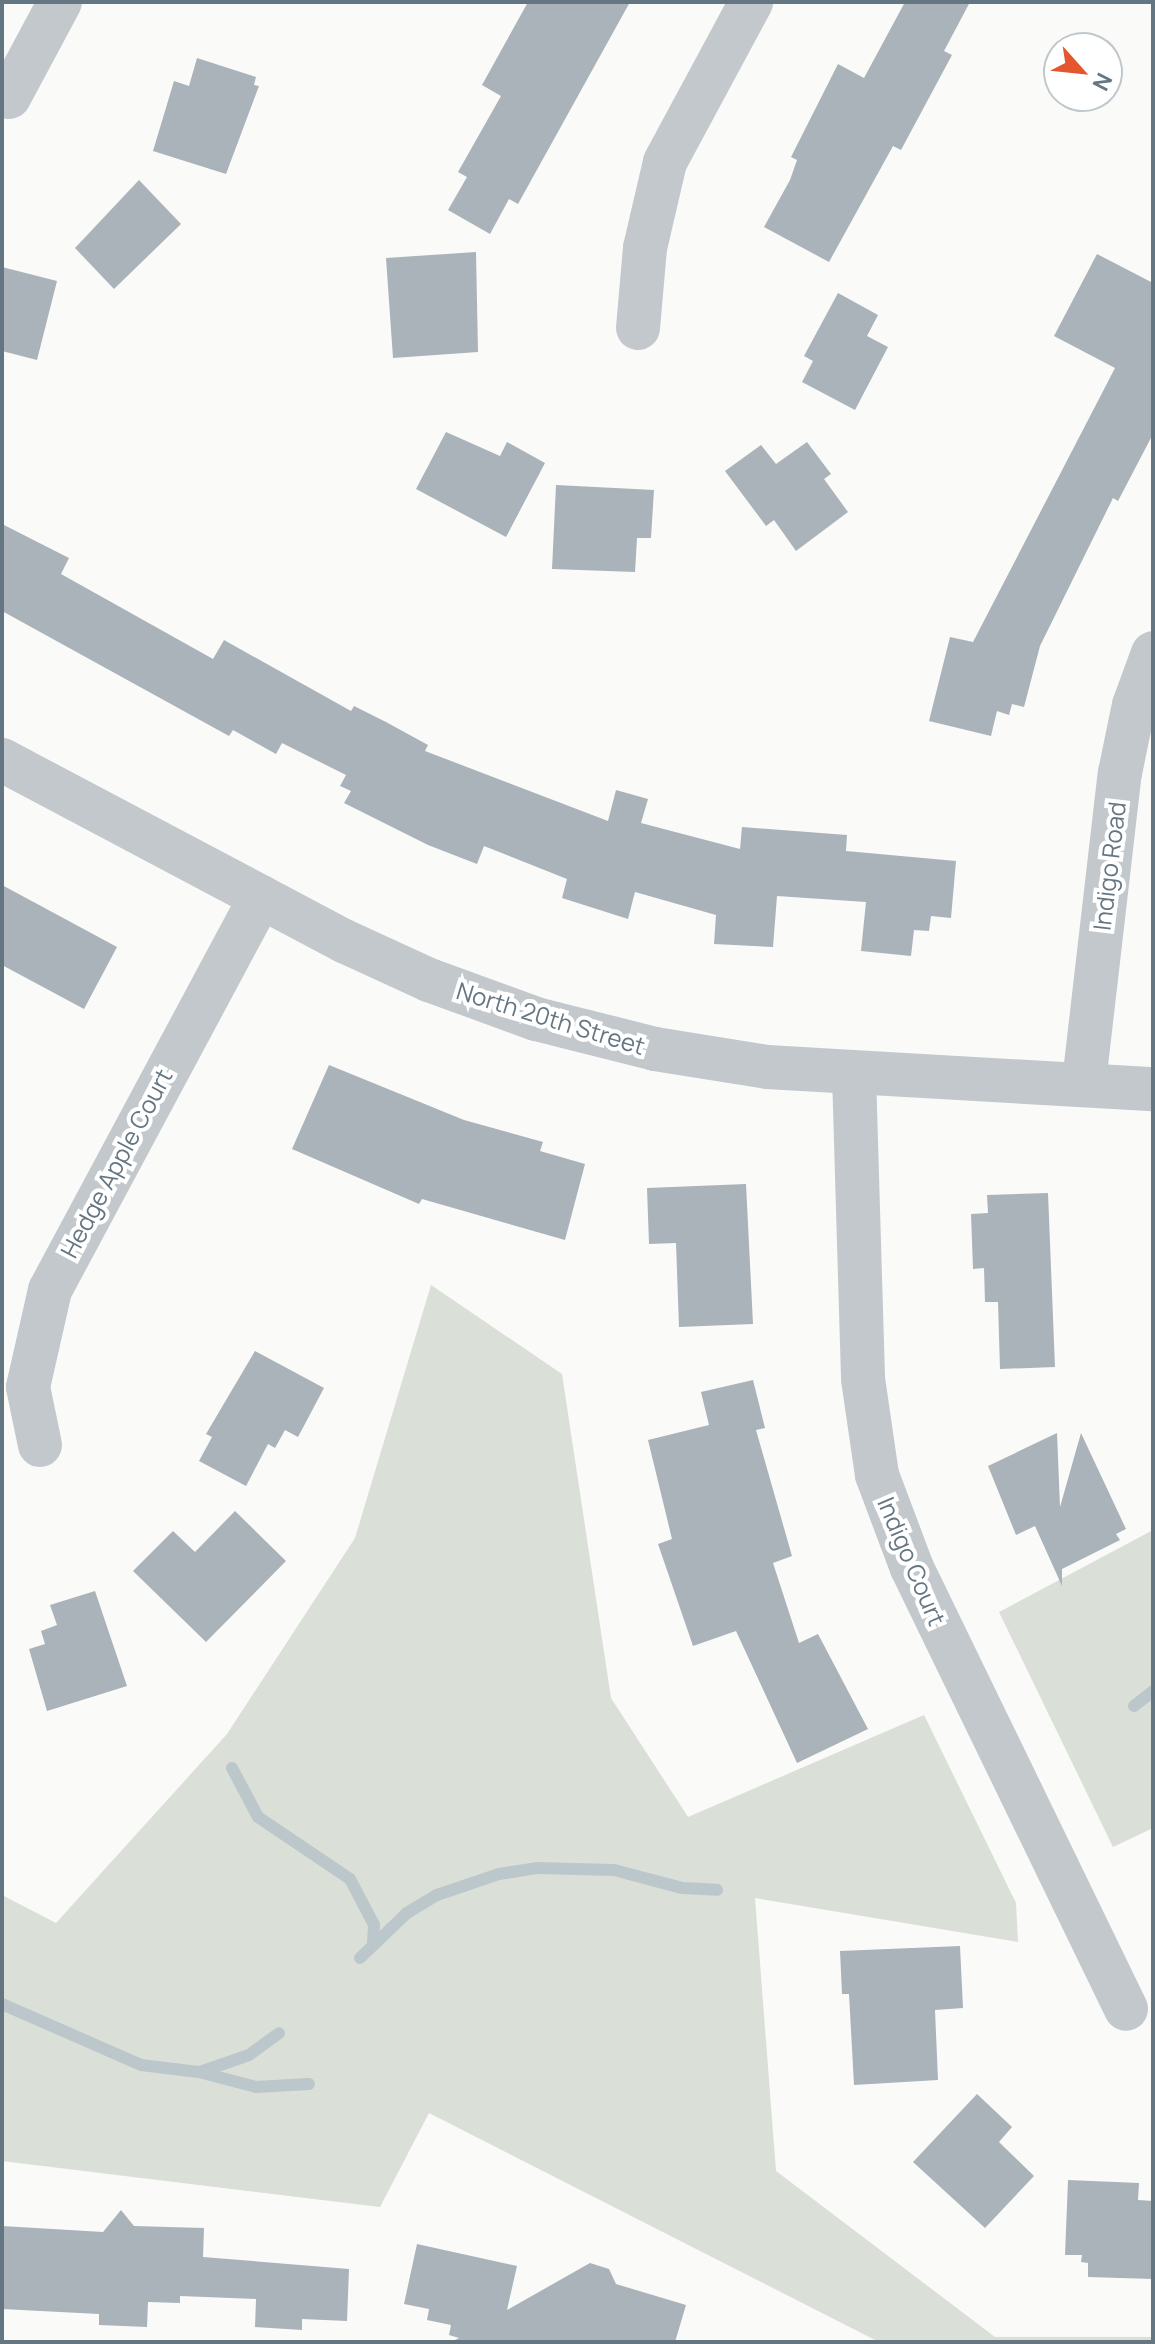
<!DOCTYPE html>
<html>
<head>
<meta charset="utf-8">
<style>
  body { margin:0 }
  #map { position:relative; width:1155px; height:2344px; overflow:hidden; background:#fafaf8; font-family:Manrope,sans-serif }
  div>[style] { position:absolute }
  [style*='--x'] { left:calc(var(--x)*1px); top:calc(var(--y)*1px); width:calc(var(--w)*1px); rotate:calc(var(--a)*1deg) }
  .green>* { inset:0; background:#dadfd7 }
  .stream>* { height:12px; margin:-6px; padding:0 6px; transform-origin:6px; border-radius:6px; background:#bbc7cb }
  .building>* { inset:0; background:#aab3b9 }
  .minor>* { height:44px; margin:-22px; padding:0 22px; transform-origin:22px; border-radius:22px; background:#c3c8cc }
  span { translate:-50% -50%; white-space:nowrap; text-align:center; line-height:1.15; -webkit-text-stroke:8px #fff; paint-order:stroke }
  .street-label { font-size:24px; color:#657683 }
  .frame { position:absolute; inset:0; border:4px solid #657683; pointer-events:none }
  .north { position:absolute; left:1043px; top:32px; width:80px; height:80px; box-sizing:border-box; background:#fff; border:2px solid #c1c8cd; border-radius:50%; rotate:117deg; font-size:22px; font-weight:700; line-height:32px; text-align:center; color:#657683 }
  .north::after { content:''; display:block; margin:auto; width:28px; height:36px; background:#e4572e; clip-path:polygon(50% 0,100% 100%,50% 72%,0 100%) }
</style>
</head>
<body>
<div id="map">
  <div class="green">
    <div style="clip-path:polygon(431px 1285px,562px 1374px,611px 1698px,688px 1817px,924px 1715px,1016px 1903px,1018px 1942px,755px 1898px,776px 2171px,995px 2337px,1153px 2337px,1153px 2342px,879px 2342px,429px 2113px,380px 2207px,2px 2161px,2px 1895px,56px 1923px,227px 1734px,355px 1538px)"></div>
    <div style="clip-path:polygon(1153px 1530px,1153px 1828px,1113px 1847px,999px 1612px)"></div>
  </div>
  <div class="stream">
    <div style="--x:1134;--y:1706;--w:24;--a:-38"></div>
    <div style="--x:232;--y:1768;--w:55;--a:62"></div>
    <div style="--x:258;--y:1817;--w:111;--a:34"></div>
    <div style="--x:350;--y:1879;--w:52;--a:62.4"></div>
    <div style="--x:374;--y:1925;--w:17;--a:93"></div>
    <div style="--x:360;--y:1958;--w:65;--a:-43.8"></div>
    <div style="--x:407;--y:1913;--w:35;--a:-31"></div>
    <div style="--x:437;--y:1895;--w:65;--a:-18.7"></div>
    <div style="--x:499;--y:1874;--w:38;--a:-9"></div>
    <div style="--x:537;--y:1868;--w:77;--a:1.5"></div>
    <div style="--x:614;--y:1870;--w:70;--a:14.8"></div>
    <div style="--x:682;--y:1888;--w:35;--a:3"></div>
    <div style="--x:2;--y:2004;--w:152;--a:23.7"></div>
    <div style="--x:141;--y:2065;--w:58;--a:6.9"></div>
    <div style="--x:199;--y:2072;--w:59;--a:14.7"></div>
    <div style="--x:256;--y:2087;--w:53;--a:-3.2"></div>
    <div style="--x:200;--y:2072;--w:52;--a:-19.1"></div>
    <div style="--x:249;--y:2055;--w:37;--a:-36"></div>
  </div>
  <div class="building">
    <div style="clip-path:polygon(528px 2px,630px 2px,518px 204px,509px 199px,490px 234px,448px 210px,467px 177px,458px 172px,501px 96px,482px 85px)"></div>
    <div style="clip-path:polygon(905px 2px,970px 2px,944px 51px,952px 55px,901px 150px,893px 146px,829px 262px,764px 227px,790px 180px,797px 160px,791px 157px,838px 64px,864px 78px)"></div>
    <div style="clip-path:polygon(197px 58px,256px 77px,254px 85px,259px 86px,226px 174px,153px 151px,174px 81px,189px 86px)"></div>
    <div style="clip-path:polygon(139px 180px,181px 224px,114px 289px,75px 248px)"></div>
    <div style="clip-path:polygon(476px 252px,478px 352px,393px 358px,386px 258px)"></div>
    <div style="clip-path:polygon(1097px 254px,1153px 283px,1153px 434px,1118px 501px,1113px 498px,1040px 646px,1024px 707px,1012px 704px,1009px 715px,997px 711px,991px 736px,929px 721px,950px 637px,973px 642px,1115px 368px,1054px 336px)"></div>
    <div style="clip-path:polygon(2px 267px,57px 281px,37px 360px,2px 351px)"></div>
    <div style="clip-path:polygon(838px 293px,878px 315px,867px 336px,888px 347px,855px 410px,802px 382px,813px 361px,804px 356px)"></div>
    <div style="clip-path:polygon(446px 432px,500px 456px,507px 442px,545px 463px,506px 537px,416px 489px)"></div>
    <div style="clip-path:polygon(807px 442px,831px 474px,824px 479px,848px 512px,796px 551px,774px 520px,766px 526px,725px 471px,761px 445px,776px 464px)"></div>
    <div style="clip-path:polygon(556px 485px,654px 490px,651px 538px,637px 538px,635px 572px,552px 569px)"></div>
    <div style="clip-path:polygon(2px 524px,69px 558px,61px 574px,213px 659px,224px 640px,351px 711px,354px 706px,386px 722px,428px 745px,425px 751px,608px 821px,616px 790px,648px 799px,641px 823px,740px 849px,742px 827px,847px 835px,846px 851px,956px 861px,951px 918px,931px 916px,929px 931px,914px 930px,911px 956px,861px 951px,866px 902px,777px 896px,773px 947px,714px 944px,716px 915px,635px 892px,628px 919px,562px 898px,567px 879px,484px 846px,477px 864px,428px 845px,344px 803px,351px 791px,340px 786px,346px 775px,282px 743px,276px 754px,233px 730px,229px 736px,2px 611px)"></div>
    <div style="clip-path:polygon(2px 885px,117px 947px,84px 1009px,2px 965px)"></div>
    <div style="clip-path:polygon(329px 1065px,464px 1120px,543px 1142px,540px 1151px,585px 1164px,565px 1240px,422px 1199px,419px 1204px,292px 1149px)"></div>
    <div style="clip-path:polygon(746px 1184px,753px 1324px,679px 1327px,676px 1243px,649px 1244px,647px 1188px)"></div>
    <div style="clip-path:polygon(1048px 1193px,1055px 1367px,1000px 1369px,998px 1302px,985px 1302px,984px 1268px,973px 1269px,971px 1214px,988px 1213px,987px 1195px)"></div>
    <div style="clip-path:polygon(255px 1351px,324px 1388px,298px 1437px,285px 1430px,275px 1448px,268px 1444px,246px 1486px,199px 1461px,212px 1437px,206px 1434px)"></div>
    <div style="clip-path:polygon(753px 1380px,765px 1428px,756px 1430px,792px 1556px,773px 1563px,799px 1643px,818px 1634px,868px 1729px,797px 1763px,736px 1631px,693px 1646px,658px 1544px,672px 1539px,648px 1440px,709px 1425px,701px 1392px)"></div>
    <div style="clip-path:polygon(1057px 1433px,1060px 1507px,1081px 1433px,1126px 1529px,1116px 1534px,1120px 1540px,1062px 1569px,1062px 1586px,1035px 1526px,1016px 1535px,988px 1466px)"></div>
    <div style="clip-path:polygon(235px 1511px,286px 1561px,206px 1642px,133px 1571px,173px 1531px,195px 1552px)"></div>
    <div style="clip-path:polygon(95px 1591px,127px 1686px,47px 1711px,29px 1649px,45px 1644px,41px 1631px,57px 1625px,50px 1605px)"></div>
    <div style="clip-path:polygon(960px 1946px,963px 2008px,935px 2010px,938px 2080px,854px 2085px,849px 1994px,842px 1994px,840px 1951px)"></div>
    <div style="clip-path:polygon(977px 2094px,1012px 2127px,999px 2142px,1034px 2176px,985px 2228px,913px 2162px)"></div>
    <div style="clip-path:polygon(1068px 2180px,1139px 2183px,1138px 2200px,1153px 2201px,1153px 2279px,1088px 2277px,1088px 2263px,1081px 2262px,1082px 2255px,1065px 2255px)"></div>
    <div style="clip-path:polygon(121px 2210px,134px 2226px,204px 2228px,203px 2257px,349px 2269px,347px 2321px,302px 2319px,302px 2330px,255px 2327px,256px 2299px,180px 2296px,180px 2303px,148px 2302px,147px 2327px,99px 2325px,99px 2314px,2px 2309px,2px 2226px,103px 2232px)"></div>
    <div style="clip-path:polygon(417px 2244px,517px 2266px,507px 2310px,590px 2263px,609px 2269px,616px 2284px,686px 2305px,675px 2342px,451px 2342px,459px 2338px,449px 2335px,451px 2325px,427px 2320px,429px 2309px,404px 2304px)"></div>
  </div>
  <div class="minor">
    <div style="--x:9;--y:97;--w:108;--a:-61.8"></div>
    <div style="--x:638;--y:328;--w:80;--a:-85"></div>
    <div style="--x:645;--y:248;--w:88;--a:-76.9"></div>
    <div style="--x:665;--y:162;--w:182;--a:-61.7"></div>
    <div style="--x:2;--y:760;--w:387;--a:27.9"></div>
    <div style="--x:344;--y:941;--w:94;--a:24.6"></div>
    <div style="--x:429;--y:980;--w:114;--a:20"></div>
    <div style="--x:536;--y:1019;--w:123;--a:14.1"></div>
    <div style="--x:655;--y:1049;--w:113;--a:9.1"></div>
    <div style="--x:767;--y:1067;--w:387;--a:3.3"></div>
    <div style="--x:854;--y:1074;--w:305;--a:88.3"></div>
    <div style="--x:863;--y:1379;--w:97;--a:81.7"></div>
    <div style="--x:877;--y:1475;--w:99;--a:69.4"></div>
    <div style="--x:912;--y:1568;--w:490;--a:64.1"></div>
    <div style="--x:1084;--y:1082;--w:311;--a:-83.4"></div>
    <div style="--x:1120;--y:773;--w:69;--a:-78.4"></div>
    <div style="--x:1134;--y:705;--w:55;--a:-69.9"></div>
    <div style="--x:40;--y:1445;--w:59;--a:-101.7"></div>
    <div style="--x:28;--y:1387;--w:99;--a:-77.2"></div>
    <div style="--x:50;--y:1290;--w:446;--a:-61.8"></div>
  </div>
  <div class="street-label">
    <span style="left:1109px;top:866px;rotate:-83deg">Indigo Road</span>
    <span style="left:551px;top:1018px;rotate:17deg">North 20th Street</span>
    <span style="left:116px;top:1163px;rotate:-62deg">Hedge Apple Court</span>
    <span style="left:912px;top:1561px;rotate:67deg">Indigo Court</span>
  </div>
  <div class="frame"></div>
  <div class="north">N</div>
</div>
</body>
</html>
